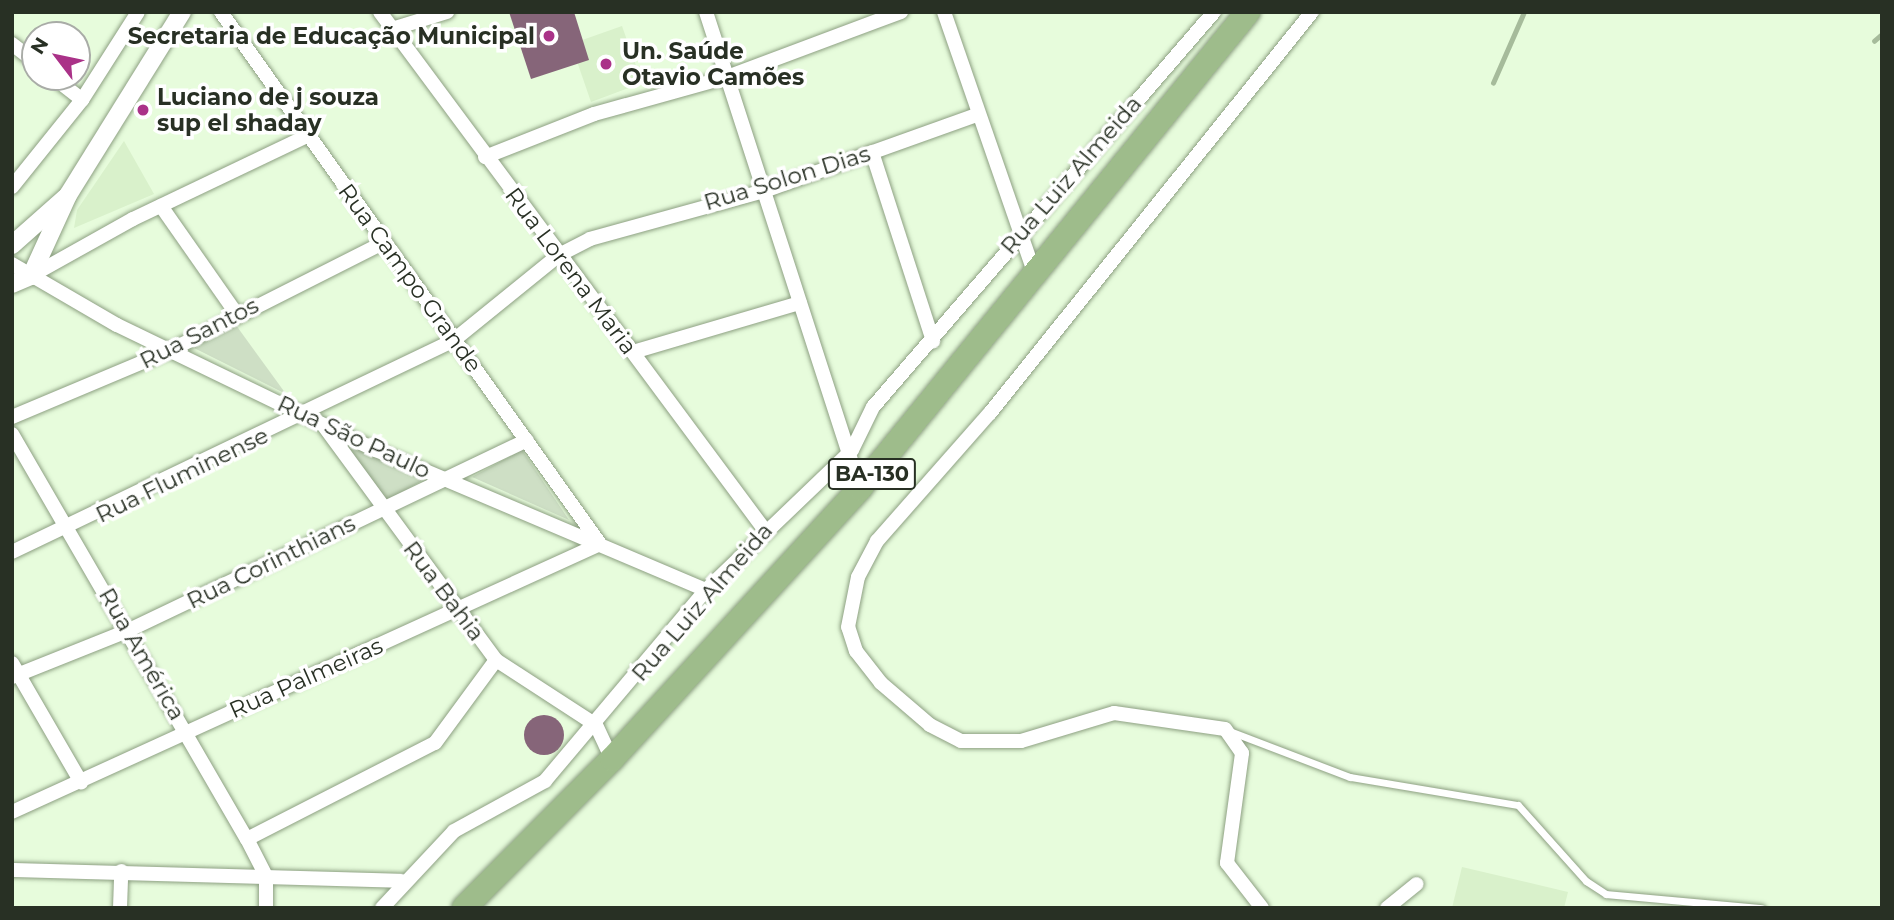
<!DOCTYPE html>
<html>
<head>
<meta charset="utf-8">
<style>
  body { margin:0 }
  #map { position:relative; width:1894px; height:920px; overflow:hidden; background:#e7fcdc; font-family:Montserrat,sans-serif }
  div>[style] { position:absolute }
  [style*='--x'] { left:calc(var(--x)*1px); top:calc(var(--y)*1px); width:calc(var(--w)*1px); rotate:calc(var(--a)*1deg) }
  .built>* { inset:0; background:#d9f1cb }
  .green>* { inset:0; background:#cedfc5 }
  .stream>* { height:4.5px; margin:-2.25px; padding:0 2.25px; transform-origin:2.25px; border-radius:2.25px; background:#a6bb9b }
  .building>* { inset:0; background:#866579 }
  .round { border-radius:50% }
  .roads { filter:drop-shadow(0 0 2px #8da082) drop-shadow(0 0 2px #8da082) }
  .service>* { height:7px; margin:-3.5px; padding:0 3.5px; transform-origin:3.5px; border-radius:3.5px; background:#fff }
  .minor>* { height:14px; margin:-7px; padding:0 7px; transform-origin:7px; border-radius:7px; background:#fff }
  .tertiary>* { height:18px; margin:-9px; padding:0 9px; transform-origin:9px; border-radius:9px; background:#fff }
  .trunk>* { height:24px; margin:-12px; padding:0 12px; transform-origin:12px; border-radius:12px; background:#9ebc8b }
  .dots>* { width:19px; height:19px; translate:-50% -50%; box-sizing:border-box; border:4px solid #fff; border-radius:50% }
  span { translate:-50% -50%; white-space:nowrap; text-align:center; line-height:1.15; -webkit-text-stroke:7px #fff; paint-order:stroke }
  .shield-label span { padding:2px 5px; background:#fff; border:2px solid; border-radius:5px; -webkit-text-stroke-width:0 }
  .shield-label { font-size:21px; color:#283024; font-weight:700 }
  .poi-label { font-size:23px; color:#283024; font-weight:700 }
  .right { translate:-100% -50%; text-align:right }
  .left { translate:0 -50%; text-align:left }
  .street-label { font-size:23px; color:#283024 }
  .frame { position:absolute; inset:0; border:14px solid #283024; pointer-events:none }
  .north { position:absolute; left:21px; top:21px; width:70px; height:70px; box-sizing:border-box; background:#fff; border:2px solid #a9aca7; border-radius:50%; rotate:302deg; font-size:19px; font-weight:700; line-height:28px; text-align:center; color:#283024 }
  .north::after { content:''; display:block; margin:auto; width:24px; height:32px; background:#aa3288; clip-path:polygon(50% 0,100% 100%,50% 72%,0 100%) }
</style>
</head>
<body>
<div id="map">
  <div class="built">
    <div style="clip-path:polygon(622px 26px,642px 83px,591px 102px,571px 44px)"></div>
    <div style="clip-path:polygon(124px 141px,154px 194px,74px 228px,77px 210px)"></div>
    <div style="clip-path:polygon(1462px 867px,1568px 892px,1564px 908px,1452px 908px)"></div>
  </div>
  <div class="green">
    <div style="clip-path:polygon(233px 321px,286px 394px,192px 347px)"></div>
    <div style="clip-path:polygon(341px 440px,425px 479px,383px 503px)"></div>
    <div style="clip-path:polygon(522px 450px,569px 520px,472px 477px)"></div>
  </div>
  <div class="stream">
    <div style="--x:1874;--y:41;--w:11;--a:-41"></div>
    <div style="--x:1493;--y:83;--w:77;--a:-66.4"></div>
  </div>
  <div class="building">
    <div style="clip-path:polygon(509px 12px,574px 12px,589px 60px,531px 79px)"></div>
    <div class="round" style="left:524px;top:715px;width:40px;height:40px"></div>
  </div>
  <div class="roads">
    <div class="service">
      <div style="--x:1232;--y:732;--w:126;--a:20.9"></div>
      <div style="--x:1350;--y:777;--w:170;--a:9.5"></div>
      <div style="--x:1518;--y:805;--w:102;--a:48.2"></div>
      <div style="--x:1586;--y:881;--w:24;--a:33"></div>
      <div style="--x:1606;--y:894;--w:156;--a:5.2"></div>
    </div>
    <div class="minor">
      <div style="--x:380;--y:12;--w:644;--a:53.4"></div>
      <div style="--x:706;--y:12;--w:500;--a:72.07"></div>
      <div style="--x:944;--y:12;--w:278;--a:70.9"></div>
      <div style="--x:392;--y:29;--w:58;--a:-17.2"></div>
      <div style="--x:12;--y:44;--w:29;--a:38"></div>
      <div style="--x:53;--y:77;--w:37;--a:38"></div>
      <div style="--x:872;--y:152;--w:199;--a:72.1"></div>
      <div style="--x:485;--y:157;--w:117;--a:-21.5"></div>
      <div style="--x:594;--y:114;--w:138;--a:-15.5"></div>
      <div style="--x:727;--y:77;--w:186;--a:-20.5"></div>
      <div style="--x:12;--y:187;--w:112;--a:-51.2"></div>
      <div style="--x:82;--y:100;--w:104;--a:-57.5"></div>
      <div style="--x:161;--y:206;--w:131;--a:55"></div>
      <div style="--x:12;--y:264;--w:121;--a:30.2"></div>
      <div style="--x:117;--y:325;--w:288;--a:25.8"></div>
      <div style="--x:376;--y:450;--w:358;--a:23"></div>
      <div style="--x:31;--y:276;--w:117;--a:-29.2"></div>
      <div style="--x:133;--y:219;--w:195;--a:-25.5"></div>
      <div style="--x:633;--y:352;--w:174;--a:-16.4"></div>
      <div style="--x:12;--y:417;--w:170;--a:-22.8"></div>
      <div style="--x:169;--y:351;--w:240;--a:-26.8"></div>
      <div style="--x:324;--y:426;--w:290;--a:53.7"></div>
      <div style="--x:496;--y:660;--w:119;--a:33"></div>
      <div style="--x:596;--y:725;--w:38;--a:65"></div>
      <div style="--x:12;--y:434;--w:468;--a:59.9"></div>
      <div style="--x:247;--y:839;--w:42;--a:62.8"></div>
      <div style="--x:266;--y:876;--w:32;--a:90"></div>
      <div style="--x:12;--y:552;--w:490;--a:-25.6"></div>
      <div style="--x:454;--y:340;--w:135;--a:-39"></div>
      <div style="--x:559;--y:255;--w:35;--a:-27"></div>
      <div style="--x:590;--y:239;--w:180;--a:-15.4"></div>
      <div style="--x:764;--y:191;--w:225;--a:-19.7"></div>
      <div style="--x:12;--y:663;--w:138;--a:59.9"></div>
      <div style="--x:12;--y:677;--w:124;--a:-21.8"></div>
      <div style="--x:127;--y:631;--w:443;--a:-25.5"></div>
      <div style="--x:12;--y:812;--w:646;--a:-24.5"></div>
      <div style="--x:600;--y:544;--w:653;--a:-125.47"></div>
      <div style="--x:247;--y:839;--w:211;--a:-27.1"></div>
      <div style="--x:435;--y:743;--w:103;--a:-53.7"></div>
      <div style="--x:12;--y:870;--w:389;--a:1.6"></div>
      <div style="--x:120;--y:908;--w:37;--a:-88"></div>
      <div style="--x:382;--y:908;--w:105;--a:-46.9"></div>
      <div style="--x:454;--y:831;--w:104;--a:-28.8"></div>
      <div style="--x:545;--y:781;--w:250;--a:-49.9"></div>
      <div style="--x:706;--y:590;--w:202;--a:-43.8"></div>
      <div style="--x:852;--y:450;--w:48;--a:-64"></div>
      <div style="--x:873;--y:407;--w:522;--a:-49.2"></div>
      <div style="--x:1262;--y:908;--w:57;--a:-127.9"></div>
      <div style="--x:1227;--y:863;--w:111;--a:-82.2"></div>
      <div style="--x:1242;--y:753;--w:29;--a:-125"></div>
      <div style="--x:1225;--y:729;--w:112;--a:-171.8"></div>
      <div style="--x:1114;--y:713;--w:97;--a:163.2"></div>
      <div style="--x:1021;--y:741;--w:60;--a:180"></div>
      <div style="--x:961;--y:741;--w:35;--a:-153"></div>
      <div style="--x:930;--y:725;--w:65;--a:-139.4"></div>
      <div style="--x:881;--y:683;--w:41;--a:-128"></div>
      <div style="--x:856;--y:651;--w:25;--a:-108"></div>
      <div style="--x:848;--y:627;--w:51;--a:-78.7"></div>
      <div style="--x:858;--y:577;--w:41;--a:-62.2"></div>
      <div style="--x:877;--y:541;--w:171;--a:-48.6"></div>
      <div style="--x:990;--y:413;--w:514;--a:-51.24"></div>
      <div style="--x:1387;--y:908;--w:38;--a:-39"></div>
    </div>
    <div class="tertiary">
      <div style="--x:12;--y:245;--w:71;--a:-41.6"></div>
      <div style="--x:12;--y:284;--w:21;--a:-23"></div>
      <div style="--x:31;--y:276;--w:89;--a:-65.4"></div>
      <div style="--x:68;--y:195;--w:216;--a:-58.1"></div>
    </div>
    <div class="trunk">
      <div style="--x:464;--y:908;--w:210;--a:-45.2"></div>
      <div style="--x:612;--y:759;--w:367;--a:-47.5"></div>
      <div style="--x:860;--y:488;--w:614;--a:-50.82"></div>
    </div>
  </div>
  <div class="dots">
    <div style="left:549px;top:36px;background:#aa3288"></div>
    <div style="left:606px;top:64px;background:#aa3288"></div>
    <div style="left:143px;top:110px;background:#aa3288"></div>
  </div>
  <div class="shield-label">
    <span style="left:872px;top:474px">BA-130</span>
  </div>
  <div class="poi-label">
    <span class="right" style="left:535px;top:36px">Secretaria de Educação Municipal</span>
    <span class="left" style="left:622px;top:64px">Un. Saúde<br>Otavio Camões</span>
    <span class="left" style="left:157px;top:110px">Luciano de j souza<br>sup el shaday</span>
  </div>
  <div class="street-label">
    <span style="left:1071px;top:175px;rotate:-49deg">Rua Luiz Almeida</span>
    <span style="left:787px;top:178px;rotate:-17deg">Rua Solon Dias</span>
    <span style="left:571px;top:271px;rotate:53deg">Rua Lorena Maria</span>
    <span style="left:410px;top:278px;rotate:54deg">Rua Campo Grande</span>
    <span style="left:199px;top:333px;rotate:-27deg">Rua Santos</span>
    <span style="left:354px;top:437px;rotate:25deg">Rua São Paulo</span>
    <span style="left:182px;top:475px;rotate:-26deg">Rua Fluminense</span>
    <span style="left:271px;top:562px;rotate:-26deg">Rua Corinthians</span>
    <span style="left:444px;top:591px;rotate:53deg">Rua Bahia</span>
    <span style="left:702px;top:602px;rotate:-49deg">Rua Luiz Almeida</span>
    <span style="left:142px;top:654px;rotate:60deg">Rua América</span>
    <span style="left:306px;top:678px;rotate:-24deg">Rua Palmeiras</span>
  </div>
  <div class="frame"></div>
  <div class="north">N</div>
</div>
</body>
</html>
